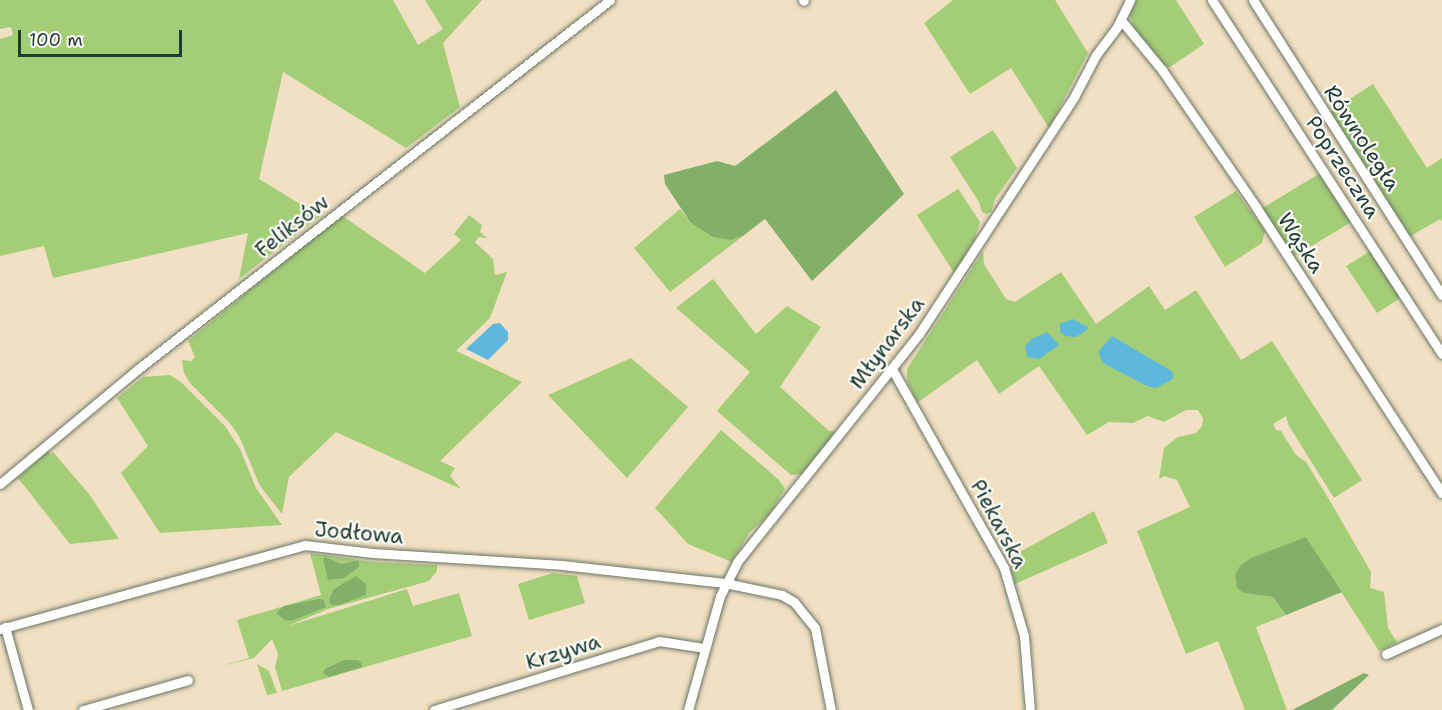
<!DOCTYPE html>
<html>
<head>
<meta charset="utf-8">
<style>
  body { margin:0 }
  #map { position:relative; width:1442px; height:710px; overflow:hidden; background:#f2e0c2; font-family:"Shantell Sans",sans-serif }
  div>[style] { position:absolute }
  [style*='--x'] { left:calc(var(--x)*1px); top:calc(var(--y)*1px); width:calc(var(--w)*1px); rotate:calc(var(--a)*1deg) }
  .green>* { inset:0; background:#a4cd78 }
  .forest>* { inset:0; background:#83b068 }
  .water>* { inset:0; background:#5eb8db }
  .roads { filter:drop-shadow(0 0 2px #697666) drop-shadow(0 0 2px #697666) }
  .street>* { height:9px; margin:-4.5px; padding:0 4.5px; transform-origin:4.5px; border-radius:4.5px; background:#fff }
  span { translate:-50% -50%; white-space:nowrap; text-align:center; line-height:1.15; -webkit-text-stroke:4.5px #fdfcf7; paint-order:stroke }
  .street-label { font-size:21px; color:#1f3d34 }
  .scale { position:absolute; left:18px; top:30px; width:164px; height:27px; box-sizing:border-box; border:3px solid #1f3d34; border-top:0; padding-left:8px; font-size:18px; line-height:21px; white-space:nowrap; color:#1f3d34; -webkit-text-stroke:4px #fdfcf7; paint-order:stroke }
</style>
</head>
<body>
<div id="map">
  <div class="green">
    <div style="clip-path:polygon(0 0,393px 0,418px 45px,443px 29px,425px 0,482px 0,443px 43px,460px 107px,406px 148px,283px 72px,259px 179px,320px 216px,239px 279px,248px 233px,53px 278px,44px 246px,0 256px,0 39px,13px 35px,11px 27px,0 29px)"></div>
    <div style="clip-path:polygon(953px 0,1055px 0,1088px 53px,1049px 128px,1011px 68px,970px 94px,924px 23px)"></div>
    <div style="clip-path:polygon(1134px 0,1176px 0,1204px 44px,1170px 67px,1164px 66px,1133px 27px,1130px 15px)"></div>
    <div style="clip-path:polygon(1373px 84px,1427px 168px,1442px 158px,1442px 221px,1440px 219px,1409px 237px,1328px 113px)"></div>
    <div style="clip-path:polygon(993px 130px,1017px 168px,995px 199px,991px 212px,986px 214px,982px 212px,979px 202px,950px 157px)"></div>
    <div style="clip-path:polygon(1322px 172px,1353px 221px,1295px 256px,1314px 285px,1261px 209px)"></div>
    <div style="clip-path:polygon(955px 184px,980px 222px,974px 241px,954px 273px,917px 215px,958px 189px)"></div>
    <div style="clip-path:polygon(1236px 191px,1265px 231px,1262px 243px,1225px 267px,1194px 217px)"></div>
    <div style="clip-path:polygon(680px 209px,690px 222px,732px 240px,743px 236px,670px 292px,634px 248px)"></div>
    <div style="clip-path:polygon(341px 215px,425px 273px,461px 240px,454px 234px,469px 215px,482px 225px,480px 232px,487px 238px,479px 237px,475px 242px,493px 259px,495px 275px,507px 272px,490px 318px,456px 351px,522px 382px,440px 461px,455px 468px,450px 476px,461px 489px,336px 432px,289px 477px,282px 514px,260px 486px,239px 436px,229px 422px,190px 383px,184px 373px,182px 360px,191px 361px,195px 357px,188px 341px)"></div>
    <div style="clip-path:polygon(1372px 250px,1402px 297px,1377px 313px,1346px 266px)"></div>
    <div style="clip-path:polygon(983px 251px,984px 264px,1006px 299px,1015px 302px,1061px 272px,1096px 324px,1149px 286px,1165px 310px,1196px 290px,1241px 360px,1272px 341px,1362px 480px,1334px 498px,1289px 426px,1286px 416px,1273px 424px,1276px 430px,1281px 431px,1296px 455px,1306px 462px,1330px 501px,1371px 572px,1370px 588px,1384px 592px,1388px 628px,1397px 642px,1379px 651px,1306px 537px,1244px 593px,1273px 597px,1286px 615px,1256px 627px,1287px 710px,1245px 710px,1218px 641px,1186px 654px,1137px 531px,1190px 507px,1177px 480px,1164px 476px,1159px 479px,1164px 448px,1178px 437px,1196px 433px,1202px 426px,1203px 419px,1198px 410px,1186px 410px,1164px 422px,1148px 416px,1133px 423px,1109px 422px,1087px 435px,1039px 366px,999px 394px,977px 360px,917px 403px,907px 380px,907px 369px)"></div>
    <div style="clip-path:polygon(713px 279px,756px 334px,787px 306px,821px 327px,780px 387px,829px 431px,837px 432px,802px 474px,791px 475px,717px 411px,750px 372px,676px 308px)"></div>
    <div style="clip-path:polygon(631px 358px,688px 407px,627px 478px,548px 395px)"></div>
    <div style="clip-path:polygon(170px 375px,181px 382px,225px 426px,240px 449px,256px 488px,282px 525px,160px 533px,121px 473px,148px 446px,117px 398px,143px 377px)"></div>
    <div style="clip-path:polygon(721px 430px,779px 480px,785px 489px,769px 515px,750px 532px,732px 562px,688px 544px,655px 508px)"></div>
    <div style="clip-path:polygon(48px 451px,51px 454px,53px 452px,89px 494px,119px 539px,70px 544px,18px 478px)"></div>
    <div style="clip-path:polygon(1094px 511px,1108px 543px,1015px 584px,1010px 565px,1014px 555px)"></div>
    <div style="clip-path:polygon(310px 553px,374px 562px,437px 565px,437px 571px,429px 581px,328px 609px,288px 626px,407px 589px,413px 606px,459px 593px,472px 636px,282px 691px,275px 667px,278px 654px,272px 639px,254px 658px,221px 666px,249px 658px,237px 620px,321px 595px)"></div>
    <div style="clip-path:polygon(553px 573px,577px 576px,585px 603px,529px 620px,518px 584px)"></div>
    <div style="clip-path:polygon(257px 664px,269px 671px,277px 693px,267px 695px)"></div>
  </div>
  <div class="forest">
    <div style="clip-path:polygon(836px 90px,904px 194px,812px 281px,765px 219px,743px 236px,732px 240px,713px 237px,690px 222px,665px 184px,664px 175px,717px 161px,735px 166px)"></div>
    <div style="clip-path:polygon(1306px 537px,1342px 592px,1286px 615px,1273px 597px,1244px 593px,1237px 588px,1235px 574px,1240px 566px,1251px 558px)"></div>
    <div style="clip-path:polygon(325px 557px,341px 564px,356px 561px,359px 562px,359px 567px,344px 578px,328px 580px,323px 559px)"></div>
    <div style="clip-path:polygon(356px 576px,366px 584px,366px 595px,339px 605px,331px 605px,329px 599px,334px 589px)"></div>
    <div style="clip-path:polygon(319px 599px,324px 600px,326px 607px,294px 620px,286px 621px,276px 613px,284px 606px)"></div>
    <div style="clip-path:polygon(344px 660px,357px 660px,361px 662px,362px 667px,329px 677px,323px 673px,325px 669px)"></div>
    <div style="clip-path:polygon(1364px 673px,1369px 675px,1332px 710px,1292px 710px)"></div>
  </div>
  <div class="water">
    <div style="clip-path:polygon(1073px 319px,1088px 327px,1087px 330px,1076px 337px,1065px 336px,1060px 332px,1060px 324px)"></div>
    <div style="clip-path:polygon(500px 323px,508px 332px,508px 340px,488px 360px,466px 349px,493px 324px)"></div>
    <div style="clip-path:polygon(1047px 332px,1059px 345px,1039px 359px,1027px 357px,1025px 346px,1032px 339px)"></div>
    <div style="clip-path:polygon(1112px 336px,1170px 370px,1173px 373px,1173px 379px,1156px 388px,1147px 386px,1103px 363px,1098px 352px)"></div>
  </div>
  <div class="roads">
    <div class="street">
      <div style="--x:803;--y:0;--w:1;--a:45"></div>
      <div style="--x:1212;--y:0;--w:422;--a:57"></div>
      <div style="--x:1253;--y:0;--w:350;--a:57.4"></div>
      <div style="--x:1121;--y:20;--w:65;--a:50.6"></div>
      <div style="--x:1162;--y:70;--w:166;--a:55.5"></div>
      <div style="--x:1256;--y:207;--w:341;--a:57"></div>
      <div style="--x:892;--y:369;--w:228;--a:60.6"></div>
      <div style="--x:1004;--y:568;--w:71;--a:73.6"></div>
      <div style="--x:1024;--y:636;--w:74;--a:85.4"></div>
      <div style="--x:0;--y:484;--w:180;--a:-39.8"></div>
      <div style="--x:138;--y:369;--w:599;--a:-38.02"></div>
      <div style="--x:5;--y:627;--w:86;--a:74.5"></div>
      <div style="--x:0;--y:629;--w:316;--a:-15.4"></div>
      <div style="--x:305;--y:545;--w:68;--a:6.7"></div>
      <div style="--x:373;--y:553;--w:189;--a:3.6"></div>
      <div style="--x:562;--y:565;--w:164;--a:6.3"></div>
      <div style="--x:725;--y:583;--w:58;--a:11.9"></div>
      <div style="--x:782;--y:595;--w:14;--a:30"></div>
      <div style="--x:794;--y:602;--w:33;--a:51"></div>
      <div style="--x:815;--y:628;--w:84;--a:79"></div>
      <div style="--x:1386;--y:654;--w:61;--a:-24.1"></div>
      <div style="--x:83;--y:710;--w:109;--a:-15.9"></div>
      <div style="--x:434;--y:710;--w:235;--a:-17"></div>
      <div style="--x:659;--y:641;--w:47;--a:8.7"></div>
      <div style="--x:688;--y:710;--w:118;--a:-74.3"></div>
      <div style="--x:720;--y:596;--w:38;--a:-63"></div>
      <div style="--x:737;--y:562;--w:292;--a:-51.4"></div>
      <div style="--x:919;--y:334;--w:283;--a:-56.8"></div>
      <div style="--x:1074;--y:97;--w:47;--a:-62.4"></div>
      <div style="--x:1096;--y:55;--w:35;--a:-53"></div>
      <div style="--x:1117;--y:27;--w:30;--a:-64"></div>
    </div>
  </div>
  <div class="street-label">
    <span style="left:1362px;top:138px;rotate:57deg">Równoległa</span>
    <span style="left:1343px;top:167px;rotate:57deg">Poprzeczna</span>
    <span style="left:292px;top:226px;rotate:-38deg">Feliksów</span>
    <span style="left:1301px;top:243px;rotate:57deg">Wąska</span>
    <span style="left:887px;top:343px;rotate:-53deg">Młynarska</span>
    <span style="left:999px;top:524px;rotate:62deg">Piekarska</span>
    <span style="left:359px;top:533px;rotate:5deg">Jodłowa</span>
    <span style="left:563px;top:652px;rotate:-17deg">Krzywa</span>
  </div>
  <div class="scale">100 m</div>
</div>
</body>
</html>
